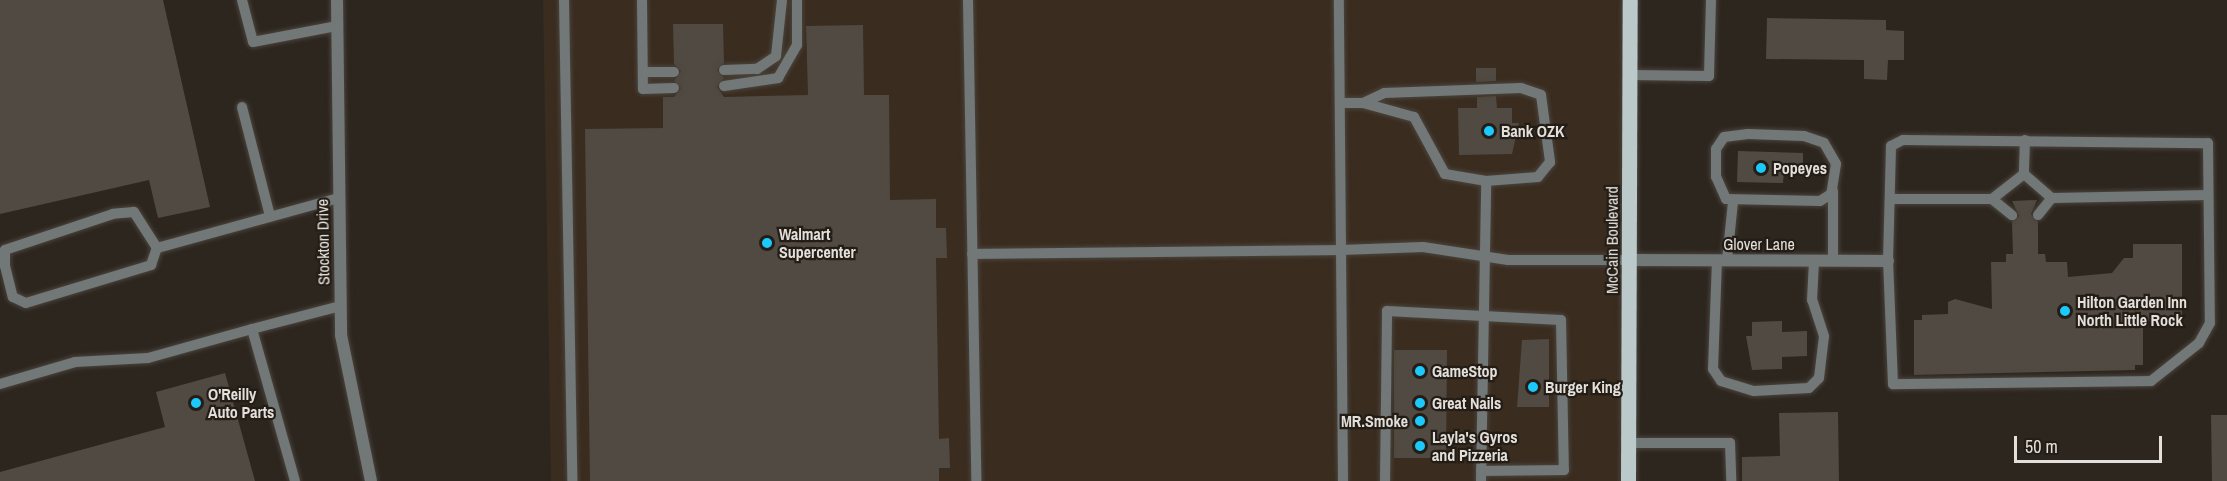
<!DOCTYPE html>
<html>
<head>
<meta charset="utf-8">
<style>
  body { margin:0 }
  #map { position:relative; width:2227px; height:481px; overflow:hidden; background:#2d261f; font-family:"Archivo Narrow",sans-serif }
  div>[style] { position:absolute }
  [style*='--x'] { left:calc(var(--x)*1px); top:calc(var(--y)*1px); width:calc(var(--w)*1px); rotate:calc(var(--a)*1deg) }
  .commercial>* { inset:0; background:#3a2c1f }
  .building>* { inset:0; background:#514a42 }
  .roads { filter:drop-shadow(0 0 2px #4a443d) drop-shadow(0 0 2px #4a443d) }
  .lane>* { height:10px; margin:-5px; padding:0 5px; transform-origin:5px; border-radius:5px; background:#727878 }
  .street>* { height:12px; margin:-6px; padding:0 6px; transform-origin:6px; border-radius:6px; background:#727878 }
  .primary>* { height:15px; margin:-7.5px; padding:0 7.5px; transform-origin:7.5px; border-radius:7.5px; background:#bcc9ca }
  .dots>* { width:16px; height:16px; translate:-50% -50%; box-sizing:border-box; border:3px solid #231d16; border-radius:50% }
  span { translate:-50% -50%; white-space:nowrap; text-align:center; line-height:1.15; -webkit-text-stroke:4.5px #231d16; paint-order:stroke }
  .poi-label { font-size:16px; color:#e3dfda; font-weight:700 }
  .left { translate:0 -50%; text-align:left }
  .right { translate:-100% -50%; text-align:right }
  .street-label { font-size:16px; color:#e3dfda }
  .scale { position:absolute; left:2014px; top:436px; width:148px; height:27px; box-sizing:border-box; border:3px solid #e3dfda; border-top:0; padding-left:8px; font-size:18px; line-height:21px; white-space:nowrap; color:#e3dfda; -webkit-text-stroke:4px #231d16; paint-order:stroke }
</style>
</head>
<body>
<div id="map">
  <div class="commercial">
    <div style="clip-path:polygon(543px 0,1630px 0,1629px 481px,551px 481px)"></div>
  </div>
  <div class="building">
    <div style="clip-path:polygon(0 0,163px 0,210px 207px,158px 218px,149px 180px,0 214px)"></div>
    <div style="clip-path:polygon(1767px 18px,1886px 20px,1886px 30px,1904px 31px,1904px 60px,1888px 60px,1887px 80px,1864px 79px,1864px 60px,1766px 59px)"></div>
    <div style="clip-path:polygon(673px 24px,723px 24px,724px 63px,717px 70px,724px 78px,717px 87px,724px 97px,808px 95px,806px 26px,863px 25px,864px 95px,889px 95px,890px 200px,936px 199px,936px 228px,946px 228px,947px 258px,936px 258px,939px 439px,949px 438px,950px 468px,939px 468px,939px 481px,590px 481px,585px 129px,663px 128px,663px 97px,674px 97px,681px 88px,674px 81px,681px 71px,674px 64px)"></div>
    <div style="clip-path:polygon(1476px 68px,1496px 68px,1496px 81px,1476px 82px)"></div>
    <div style="clip-path:polygon(1496px 96px,1497px 108px,1512px 108px,1512px 123px,1519px 123px,1512px 154px,1459px 155px,1458px 108px,1477px 108px,1477px 97px)"></div>
    <div style="clip-path:polygon(1738px 151px,1803px 153px,1803px 170px,1784px 170px,1783px 183px,1737px 182px)"></div>
    <div style="clip-path:polygon(2037px 200px,2031px 214px,2038px 222px,2038px 254px,2045px 254px,2046px 262px,2067px 262px,2068px 277px,2112px 273px,2124px 258px,2133px 258px,2133px 244px,2182px 244px,2182px 321px,2143px 322px,2143px 365px,2135px 365px,2135px 370px,1914px 375px,1914px 320px,1922px 320px,1922px 315px,1948px 314px,1948px 302px,1955px 299px,1992px 309px,1991px 262px,2006px 262px,2006px 254px,2013px 254px,2012px 222px,2019px 216px,2012px 201px)"></div>
    <div style="clip-path:polygon(1782px 321px,1782px 332px,1807px 331px,1807px 356px,1782px 357px,1782px 369px,1752px 370px,1746px 336px,1752px 336px,1752px 322px)"></div>
    <div style="clip-path:polygon(1549px 339px,1549px 407px,1517px 407px,1522px 340px)"></div>
    <div style="clip-path:polygon(1394px 350px,1447px 350px,1446px 458px,1394px 458px)"></div>
    <div style="clip-path:polygon(225px 373px,255px 481px,0 481px,0 472px,165px 427px,156px 392px)"></div>
    <div style="clip-path:polygon(1838px 412px,1839px 481px,1742px 481px,1742px 457px,1780px 456px,1779px 413px)"></div>
    <div style="clip-path:polygon(2211px 415px,2227px 415px,2227px 481px,2212px 481px)"></div>
  </div>
  <div class="roads">
    <div class="lane">
      <div style="--x:242;--y:0;--w:43;--a:75.3"></div>
      <div style="--x:253;--y:42;--w:86;--a:-10.8"></div>
      <div style="--x:564;--y:0;--w:481;--a:89"></div>
      <div style="--x:642;--y:0;--w:89;--a:89.4"></div>
      <div style="--x:643;--y:89;--w:31;--a:-2"></div>
      <div style="--x:968;--y:0;--w:481;--a:89"></div>
      <div style="--x:724;--y:70;--w:33;--a:-2"></div>
      <div style="--x:757;--y:69;--w:23;--a:-34"></div>
      <div style="--x:776;--y:56;--w:56;--a:-83.9"></div>
      <div style="--x:643;--y:72;--w:31;--a:0"></div>
      <div style="--x:1630;--y:75;--w:79;--a:0.7"></div>
      <div style="--x:1709;--y:76;--w:76;--a:-88.5"></div>
      <div style="--x:724;--y:86;--w:55;--a:-8.4"></div>
      <div style="--x:778;--y:78;--w:38;--a:-60"></div>
      <div style="--x:797;--y:45;--w:45;--a:-90"></div>
      <div style="--x:1521;--y:88;--w:21;--a:19"></div>
      <div style="--x:1541;--y:95;--w:68;--a:82.3"></div>
      <div style="--x:1550;--y:162;--w:19;--a:129"></div>
      <div style="--x:1538;--y:177;--w:52;--a:175.6"></div>
      <div style="--x:1486;--y:181;--w:42;--a:-170.3"></div>
      <div style="--x:1445;--y:174;--w:65;--a:-118.5"></div>
      <div style="--x:1414;--y:117;--w:53;--a:-164.6"></div>
      <div style="--x:1363;--y:103;--w:23;--a:-25"></div>
      <div style="--x:1384;--y:93;--w:137;--a:-2.1"></div>
      <div style="--x:1340;--y:103;--w:23;--a:0"></div>
      <div style="--x:242;--y:107;--w:113;--a:75.6"></div>
      <div style="--x:1748;--y:134;--w:56;--a:2"></div>
      <div style="--x:1804;--y:136;--w:21;--a:19"></div>
      <div style="--x:1824;--y:143;--w:24;--a:60"></div>
      <div style="--x:1836;--y:164;--w:30;--a:99"></div>
      <div style="--x:1831;--y:194;--w:13;--a:148"></div>
      <div style="--x:1820;--y:201;--w:94;--a:-178.8"></div>
      <div style="--x:1726;--y:199;--w:24;--a:-114"></div>
      <div style="--x:1716;--y:177;--w:28;--a:-90"></div>
      <div style="--x:1716;--y:149;--w:14;--a:-56"></div>
      <div style="--x:1724;--y:137;--w:24;--a:-7"></div>
      <div style="--x:1903;--y:140;--w:305;--a:0.6"></div>
      <div style="--x:2208;--y:143;--w:180;--a:89.4"></div>
      <div style="--x:2210;--y:323;--w:23;--a:119"></div>
      <div style="--x:2199;--y:343;--w:61;--a:141.6"></div>
      <div style="--x:2151;--y:381;--w:258;--a:179.3"></div>
      <div style="--x:1893;--y:384;--w:123;--a:-92.3"></div>
      <div style="--x:1888;--y:261;--w:115;--a:-88.5"></div>
      <div style="--x:1891;--y:146;--w:13;--a:-27"></div>
      <div style="--x:2025;--y:140;--w:34;--a:92"></div>
      <div style="--x:2024;--y:174;--w:37;--a:41"></div>
      <div style="--x:2052;--y:198;--w:156;--a:-1.1"></div>
      <div style="--x:1833;--y:191;--w:69;--a:90"></div>
      <div style="--x:1890;--y:199;--w:102;--a:0"></div>
      <div style="--x:1992;--y:199;--w:41;--a:-38"></div>
      <div style="--x:1992;--y:199;--w:26;--a:39"></div>
      <div style="--x:2038;--y:215;--w:22;--a:-51"></div>
      <div style="--x:157;--y:248;--w:43;--a:-122.6"></div>
      <div style="--x:134;--y:212;--w:21;--a:175"></div>
      <div style="--x:113;--y:214;--w:114;--a:161.6"></div>
      <div style="--x:5;--y:250;--w:16;--a:90"></div>
      <div style="--x:5;--y:266;--w:32;--a:76"></div>
      <div style="--x:13;--y:297;--w:14;--a:25"></div>
      <div style="--x:26;--y:303;--w:131;--a:-16.9"></div>
      <div style="--x:151;--y:265;--w:18;--a:-71"></div>
      <div style="--x:157;--y:248;--w:189;--a:-15.4"></div>
      <div style="--x:972;--y:254;--w:369;--a:-0.6"></div>
      <div style="--x:1341;--y:250;--w:250;--a:-90.5"></div>
      <div style="--x:1717;--y:260;--w:109;--a:92.1"></div>
      <div style="--x:1713;--y:369;--w:14;--a:56"></div>
      <div style="--x:1721;--y:381;--w:34;--a:17"></div>
      <div style="--x:1754;--y:391;--w:55;--a:-3.1"></div>
      <div style="--x:1809;--y:388;--w:14;--a:-45"></div>
      <div style="--x:1819;--y:378;--w:42;--a:-83.2"></div>
      <div style="--x:1824;--y:336;--w:38;--a:-108"></div>
      <div style="--x:1812;--y:300;--w:39;--a:-87"></div>
      <div style="--x:1727;--y:260;--w:58;--a:-84.1"></div>
      <div style="--x:0;--y:384;--w:78;--a:-16.3"></div>
      <div style="--x:75;--y:362;--w:73;--a:-3.1"></div>
      <div style="--x:148;--y:358;--w:108;--a:-15.6"></div>
      <div style="--x:1629;--y:443;--w:101;--a:0"></div>
      <div style="--x:1730;--y:443;--w:38;--a:88"></div>
      <div style="--x:295;--y:481;--w:158;--a:-105.8"></div>
      <div style="--x:252;--y:329;--w:91;--a:-14.6"></div>
      <div style="--x:1343;--y:481;--w:231;--a:-90.5"></div>
      <div style="--x:1341;--y:250;--w:82;--a:-2.1"></div>
      <div style="--x:1423;--y:247;--w:86;--a:8.7"></div>
      <div style="--x:1508;--y:260;--w:122;--a:0"></div>
      <div style="--x:1385;--y:481;--w:170;--a:-89.3"></div>
      <div style="--x:1387;--y:311;--w:174;--a:3"></div>
      <div style="--x:1561;--y:320;--w:150;--a:88.9"></div>
      <div style="--x:1564;--y:470;--w:83;--a:179.3"></div>
      <div style="--x:1481;--y:481;--w:300;--a:-89"></div>
    </div>
    <div class="street">
      <div style="--x:337;--y:0;--w:335;--a:89.3"></div>
      <div style="--x:341;--y:335;--w:149;--a:78.4"></div>
      <div style="--x:1630;--y:260;--w:258;--a:0.2"></div>
    </div>
    <div class="primary">
      <div style="--x:1628;--y:481;--w:481;--a:-89.8"></div>
    </div>
  </div>
  <div class="dots">
    <div style="left:1489px;top:131px;background:#1cc9fc"></div>
    <div style="left:1761px;top:168px;background:#1cc9fc"></div>
    <div style="left:767px;top:243px;background:#1cc9fc"></div>
    <div style="left:2065px;top:311px;background:#1cc9fc"></div>
    <div style="left:1420px;top:371px;background:#1cc9fc"></div>
    <div style="left:1533px;top:387px;background:#1cc9fc"></div>
    <div style="left:196px;top:403px;background:#1cc9fc"></div>
    <div style="left:1420px;top:403px;background:#1cc9fc"></div>
    <div style="left:1420px;top:421px;background:#1cc9fc"></div>
    <div style="left:1420px;top:446px;background:#1cc9fc"></div>
  </div>
  <div class="poi-label">
    <span class="left" style="left:1501px;top:131px">Bank OZK</span>
    <span class="left" style="left:1773px;top:168px">Popeyes</span>
    <span class="left" style="left:779px;top:243px">Walmart<br>Supercenter</span>
    <span class="left" style="left:2077px;top:311px">Hilton Garden Inn<br>North Little Rock</span>
    <span class="left" style="left:1432px;top:371px">GameStop</span>
    <span class="left" style="left:1545px;top:387px">Burger King</span>
    <span class="left" style="left:208px;top:403px">O'Reilly<br>Auto Parts</span>
    <span class="left" style="left:1432px;top:403px">Great Nails</span>
    <span class="right" style="left:1408px;top:421px">MR.Smoke</span>
    <span class="left" style="left:1432px;top:446px">Layla's Gyros<br>and Pizzeria</span>
  </div>
  <div class="street-label">
    <span style="left:1612px;top:240px;rotate:-90deg">McCain Boulevard</span>
    <span style="left:323px;top:242px;rotate:-91deg">Stockton Drive</span>
    <span style="left:1759px;top:244px">Glover Lane</span>
  </div>
  <div class="scale">50 m</div>
</div>
</body>
</html>
